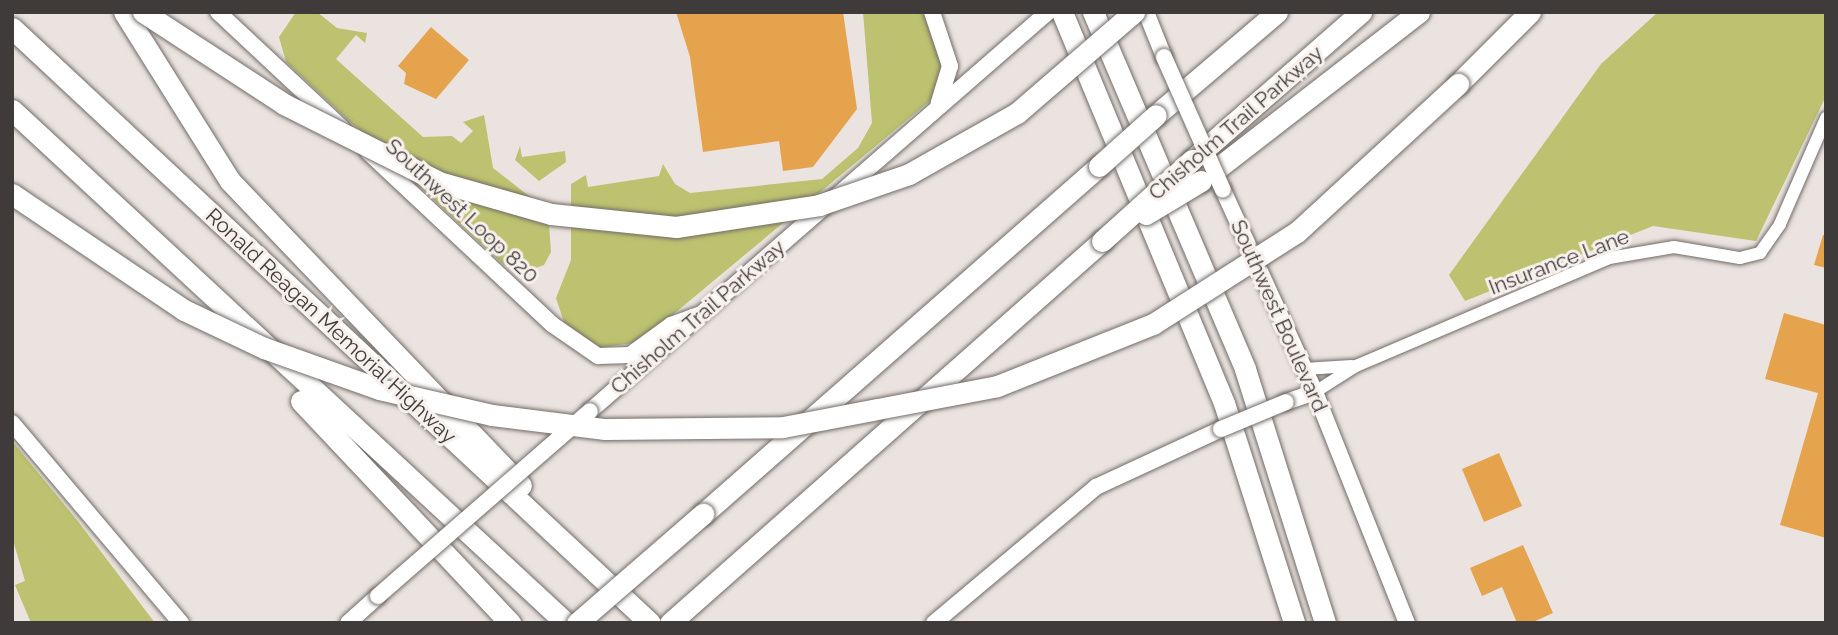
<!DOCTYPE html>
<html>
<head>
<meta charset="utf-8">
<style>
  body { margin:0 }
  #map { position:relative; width:1838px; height:635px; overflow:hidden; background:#eae3df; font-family:Raleway,sans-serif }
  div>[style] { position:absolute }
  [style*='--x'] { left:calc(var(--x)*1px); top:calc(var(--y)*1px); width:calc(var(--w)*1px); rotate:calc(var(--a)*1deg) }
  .green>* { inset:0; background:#bdc270 }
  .building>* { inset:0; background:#e6a34e }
  .roads { filter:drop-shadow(0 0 2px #716b67) drop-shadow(0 0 2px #716b67) }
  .minor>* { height:12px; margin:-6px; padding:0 6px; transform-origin:6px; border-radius:6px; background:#fff }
  .secondary>* { height:16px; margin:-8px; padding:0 8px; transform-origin:8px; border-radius:8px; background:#fff }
  .motorway>* { height:21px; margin:-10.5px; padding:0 10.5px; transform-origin:10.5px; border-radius:10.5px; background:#fff }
  .bridges { filter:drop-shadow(0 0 2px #716b67) drop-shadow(0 0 2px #716b67) }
  .secondary-bridge>* { height:16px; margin:-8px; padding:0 8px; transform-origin:8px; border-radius:8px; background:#fff }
  .motorway-bridge>* { height:21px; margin:-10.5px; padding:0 10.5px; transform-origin:10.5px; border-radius:10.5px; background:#fff }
  span { translate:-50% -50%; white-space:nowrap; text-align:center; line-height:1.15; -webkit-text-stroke:6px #f7f0ec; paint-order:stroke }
  .street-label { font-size:21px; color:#3e3b3a }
  .frame { position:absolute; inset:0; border:14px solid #3e3b3a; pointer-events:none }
</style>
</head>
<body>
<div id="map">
  <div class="green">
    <div style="clip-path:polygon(296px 12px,317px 12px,337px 28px,367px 33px,365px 43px,356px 35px,336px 59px,423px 137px,452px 136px,461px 143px,473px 131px,463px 122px,484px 115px,493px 168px,538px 203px,549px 224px,551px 252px,544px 265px,524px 272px,504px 265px,286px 62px,279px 37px)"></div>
    <div style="clip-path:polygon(863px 12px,926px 12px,943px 61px,931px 100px,640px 342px,598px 348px,584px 340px,564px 322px,556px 298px,571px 260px,571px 184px,586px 175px,588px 187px,659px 176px,663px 164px,675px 184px,690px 193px,822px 179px,858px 148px,872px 123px)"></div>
    <div style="clip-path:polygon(1658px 12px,1826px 12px,1826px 96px,1756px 241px,1653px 226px,1465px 301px,1449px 275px,1601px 64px)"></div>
    <div style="clip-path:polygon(520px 146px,522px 157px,565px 151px,566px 162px,539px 181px,515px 160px)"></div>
    <div style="clip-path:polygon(12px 441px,77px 520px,155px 623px,31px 623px,15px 585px,25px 581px,12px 537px)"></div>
  </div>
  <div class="building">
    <div style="clip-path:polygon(676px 12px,843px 12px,857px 109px,813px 167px,783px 171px,779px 141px,703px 152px,690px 57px)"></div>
    <div style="clip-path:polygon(431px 27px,469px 60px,436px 99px,404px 84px,406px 73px,398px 66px)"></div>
    <div style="clip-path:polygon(1823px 235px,1826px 235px,1826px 268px,1814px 265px)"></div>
    <div style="clip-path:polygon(1784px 313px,1826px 325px,1826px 538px,1780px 525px,1818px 393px,1765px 379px)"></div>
    <div style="clip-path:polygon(1499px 453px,1522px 506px,1484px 522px,1462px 469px)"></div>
    <div style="clip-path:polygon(1523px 545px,1553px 613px,1531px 623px,1517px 623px,1502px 587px,1482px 596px,1470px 568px)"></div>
  </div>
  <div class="roads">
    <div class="minor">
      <div style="--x:1304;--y:369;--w:48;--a:-3.6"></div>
      <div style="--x:1315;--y:392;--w:49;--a:-32.4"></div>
      <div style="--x:1356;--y:366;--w:275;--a:-23.1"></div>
      <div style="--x:1609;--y:258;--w:66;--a:-9.6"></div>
      <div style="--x:1674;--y:247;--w:67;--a:9.5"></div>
      <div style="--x:1740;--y:258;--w:21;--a:-14"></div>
      <div style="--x:1760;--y:253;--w:35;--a:-55"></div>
      <div style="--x:1780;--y:224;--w:116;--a:-66.5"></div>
    </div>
    <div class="secondary">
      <div style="--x:218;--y:12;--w:170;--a:43.1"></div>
      <div style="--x:932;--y:12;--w:57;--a:71.6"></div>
      <div style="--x:950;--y:66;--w:39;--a:107"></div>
      <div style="--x:1146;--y:12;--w:48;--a:68.2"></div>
      <div style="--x:368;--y:152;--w:253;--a:43.1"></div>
      <div style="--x:553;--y:325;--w:55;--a:34.6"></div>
      <div style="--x:598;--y:356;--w:32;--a:-2"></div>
      <div style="--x:630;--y:355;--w:51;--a:-36.2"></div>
      <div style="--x:671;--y:325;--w:32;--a:-20"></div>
      <div style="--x:1223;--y:190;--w:222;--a:65.5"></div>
      <div style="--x:1315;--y:392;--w:249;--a:68.3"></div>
      <div style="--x:1286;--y:402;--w:31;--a:-19"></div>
      <div style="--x:590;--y:411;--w:607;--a:-41.06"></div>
      <div style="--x:12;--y:423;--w:262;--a:49.8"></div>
      <div style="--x:348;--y:623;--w:40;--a:-42"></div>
      <div style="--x:934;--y:623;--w:212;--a:-40"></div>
      <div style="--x:1096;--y:487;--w:138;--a:-24.9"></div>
    </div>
    <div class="motorway">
      <div style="--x:124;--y:12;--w:199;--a:57.9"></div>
      <div style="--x:230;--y:181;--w:421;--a:46.3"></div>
      <div style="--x:1062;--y:12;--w:423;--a:67.5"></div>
      <div style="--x:1224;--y:403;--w:231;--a:72.3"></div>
      <div style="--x:1093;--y:12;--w:388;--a:66.9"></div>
      <div style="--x:1245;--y:369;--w:266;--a:72.5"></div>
      <div style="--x:12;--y:28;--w:872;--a:43"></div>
      <div style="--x:1458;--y:84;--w:102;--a:-45"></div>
      <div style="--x:12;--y:110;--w:755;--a:42.8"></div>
      <div style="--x:1156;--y:115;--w:159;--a:-40.4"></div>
      <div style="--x:1192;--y:160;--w:225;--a:-41.2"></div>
      <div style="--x:1201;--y:181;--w:276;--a:-37.8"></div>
      <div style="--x:301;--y:401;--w:305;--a:46.7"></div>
      <div style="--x:703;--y:514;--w:527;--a:-41.31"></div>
      <div style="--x:670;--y:623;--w:577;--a:-41.49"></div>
    </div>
  </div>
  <div class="bridges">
    <div class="secondary-bridge">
      <div style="--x:1164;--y:57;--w:145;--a:66.1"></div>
      <div style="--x:1221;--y:429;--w:70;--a:-22.6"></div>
      <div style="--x:378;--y:596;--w:281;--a:-41.1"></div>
    </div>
    <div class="motorway-bridge">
      <div style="--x:143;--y:12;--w:168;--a:33.1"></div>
      <div style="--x:284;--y:104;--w:174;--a:26.7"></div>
      <div style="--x:439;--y:182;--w:116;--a:15.9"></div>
      <div style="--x:551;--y:214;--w:126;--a:5.9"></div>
      <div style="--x:676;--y:227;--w:145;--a:-8.7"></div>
      <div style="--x:819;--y:205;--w:95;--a:-19"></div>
      <div style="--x:909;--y:174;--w:124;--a:-29.5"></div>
      <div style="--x:1017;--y:113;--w:155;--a:-40.8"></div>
      <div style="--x:1099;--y:166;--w:76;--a:-41.8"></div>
      <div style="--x:12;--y:194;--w:207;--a:34"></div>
      <div style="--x:184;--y:310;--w:89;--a:25.4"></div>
      <div style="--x:264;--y:348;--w:122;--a:19.6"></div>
      <div style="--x:379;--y:389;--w:116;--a:13"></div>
      <div style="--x:492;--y:415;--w:114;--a:7.1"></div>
      <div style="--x:605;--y:429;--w:178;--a:-0.6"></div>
      <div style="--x:783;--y:427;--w:218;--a:-10.8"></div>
      <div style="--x:997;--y:386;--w:168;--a:-21.7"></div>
      <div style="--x:1153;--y:324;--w:171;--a:-32.6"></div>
      <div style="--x:1297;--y:232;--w:219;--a:-42.6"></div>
      <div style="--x:1146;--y:214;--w:64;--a:-31"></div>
      <div style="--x:1102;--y:241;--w:121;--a:-42"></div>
      <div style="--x:577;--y:623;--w:167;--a:-40.9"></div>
    </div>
  </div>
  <div class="street-label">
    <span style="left:1236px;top:123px;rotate:-41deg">Chisholm Trail Parkway</span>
    <span style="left:462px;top:211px;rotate:43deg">Southwest Loop 820</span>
    <span style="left:1559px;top:262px;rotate:-21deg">Insurance Lane</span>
    <span style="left:1279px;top:316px;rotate:66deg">Southwest Boulevard</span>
    <span style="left:698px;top:317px;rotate:-41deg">Chisholm Trail Parkway</span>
    <span style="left:331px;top:326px;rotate:43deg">Ronald Reagan Memorial Highway</span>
  </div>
  <div class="frame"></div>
</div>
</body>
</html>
